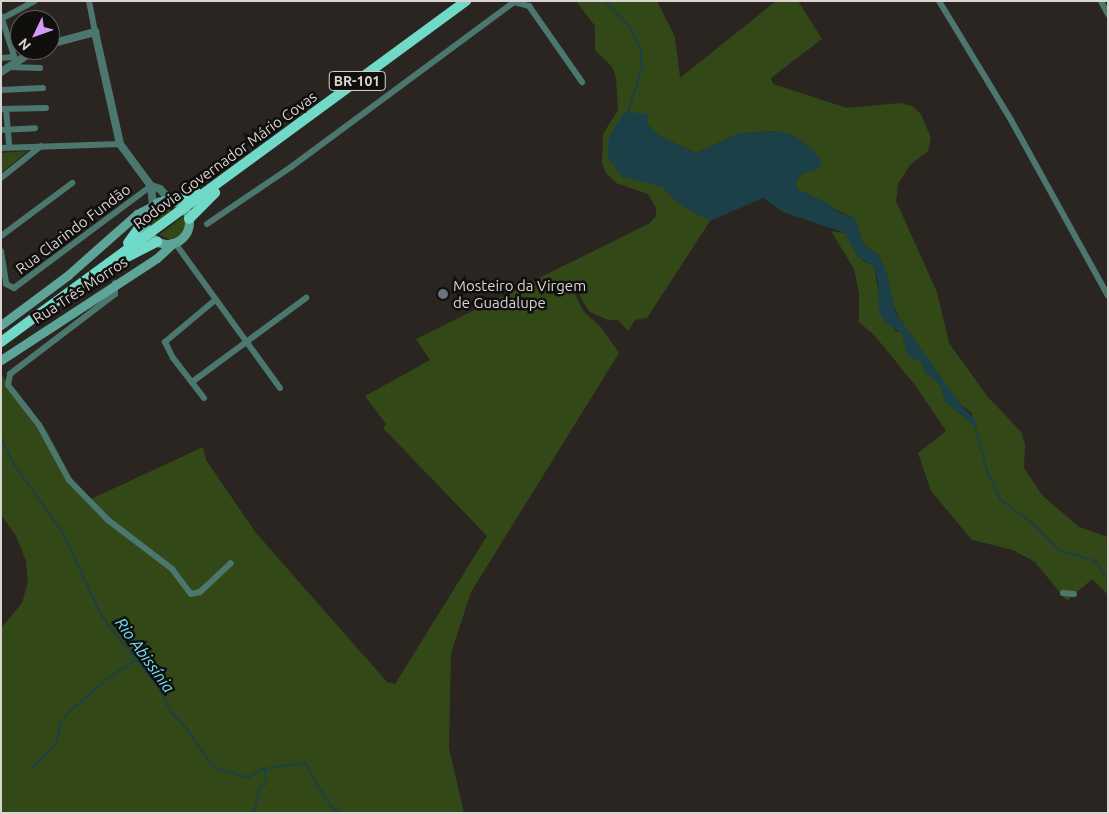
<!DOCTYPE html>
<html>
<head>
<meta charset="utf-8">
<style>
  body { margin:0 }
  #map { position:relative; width:1109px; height:814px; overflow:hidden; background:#2a2521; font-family:Ubuntu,sans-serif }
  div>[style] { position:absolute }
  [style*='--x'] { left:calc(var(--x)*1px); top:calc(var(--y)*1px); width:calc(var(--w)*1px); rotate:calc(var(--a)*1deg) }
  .green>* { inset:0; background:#334817 }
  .water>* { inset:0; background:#1b4048 }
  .stream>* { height:2px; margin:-1px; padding:0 1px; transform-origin:1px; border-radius:1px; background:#1b4048 }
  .minor>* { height:6px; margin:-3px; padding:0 3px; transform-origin:3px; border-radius:3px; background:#4c776f }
  .tertiary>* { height:8px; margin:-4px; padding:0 4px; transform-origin:4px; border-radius:4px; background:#4c776f }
  .secondary>* { height:9px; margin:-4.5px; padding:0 4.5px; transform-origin:4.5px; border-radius:4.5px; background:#5ea599 }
  .secondary>.ring { margin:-4.5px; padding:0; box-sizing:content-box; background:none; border:9px solid #5ea599; border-radius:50% }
  .trunk>* { height:10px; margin:-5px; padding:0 5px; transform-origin:5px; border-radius:5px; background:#70d9c8 }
  .dots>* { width:14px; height:14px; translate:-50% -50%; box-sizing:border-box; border:2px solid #110f0d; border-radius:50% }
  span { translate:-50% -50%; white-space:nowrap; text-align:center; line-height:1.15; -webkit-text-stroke:5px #110f0d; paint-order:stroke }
  .shield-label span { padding:1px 4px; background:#110f0d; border:1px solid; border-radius:4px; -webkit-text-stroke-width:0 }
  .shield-label { font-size:14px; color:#d9d5d2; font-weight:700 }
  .street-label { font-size:15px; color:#d9d5d2 }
  .poi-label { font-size:15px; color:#d9d5d2 }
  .left { translate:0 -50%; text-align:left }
  .water-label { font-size:16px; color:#6de3fc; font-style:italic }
  .frame { position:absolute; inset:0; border:2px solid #d9d5d2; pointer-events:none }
  .north { position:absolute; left:10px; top:10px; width:50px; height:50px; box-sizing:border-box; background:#110f0d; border:1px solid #615e5c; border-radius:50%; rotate:228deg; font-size:14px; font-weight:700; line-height:20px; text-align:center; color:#d9d5d2 }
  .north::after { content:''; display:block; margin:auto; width:18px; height:22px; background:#d69bf9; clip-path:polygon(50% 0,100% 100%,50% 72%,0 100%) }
</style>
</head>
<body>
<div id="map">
  <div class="green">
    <div style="clip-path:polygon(576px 1px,657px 1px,675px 37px,680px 78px,776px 1px,798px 1px,822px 39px,771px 78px,773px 84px,847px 108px,900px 103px,912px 106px,921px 114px,931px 138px,928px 151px,910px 165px,898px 184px,896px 201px,937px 292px,949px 343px,987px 396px,1021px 432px,1025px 444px,1024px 468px,1042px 495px,1079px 527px,1108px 537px,1108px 595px,1092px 579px,1067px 601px,1035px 562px,1013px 550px,972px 540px,931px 491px,918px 453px,946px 431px,915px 385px,875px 336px,859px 322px,859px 293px,854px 269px,831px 231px,845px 233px,863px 261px,874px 266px,879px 295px,895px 331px,902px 333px,908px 356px,920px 361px,925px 372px,940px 385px,945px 401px,972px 424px,972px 413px,960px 404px,911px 338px,891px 302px,889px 282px,879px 255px,864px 245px,857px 225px,847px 215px,797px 189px,797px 179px,802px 174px,818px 168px,820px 163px,813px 150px,792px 135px,775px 131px,738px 134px,696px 153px,658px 135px,648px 125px,648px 115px,624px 112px,629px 178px,663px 187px,678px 203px,710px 221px,647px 318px,635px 320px,628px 331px,618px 320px,608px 320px,590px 312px,581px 299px,578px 285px,574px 292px,584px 312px,600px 326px,619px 353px,471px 592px,451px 653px,449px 748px,464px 813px,1px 813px,1px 628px,22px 603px,28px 582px,26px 561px,16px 536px,1px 515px,1px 374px,47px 431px,72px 479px,89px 500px,203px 447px,206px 460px,256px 533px,387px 682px,395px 684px,487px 536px,383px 428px,386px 424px,365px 396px,430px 360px,416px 339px,650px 223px,656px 216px,656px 208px,648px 194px,616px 183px,606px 173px,602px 164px,603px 134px,618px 110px,616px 77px,612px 67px,595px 50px,595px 26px)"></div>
    <div style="clip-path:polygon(28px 151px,1px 173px,1px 153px)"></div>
    <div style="clip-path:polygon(163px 203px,177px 207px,151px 227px,149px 214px)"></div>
    <div style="clip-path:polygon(185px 215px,188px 225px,183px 234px,172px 240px,159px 235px)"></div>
  </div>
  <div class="water">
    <div style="clip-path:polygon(624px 112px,648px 114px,648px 125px,658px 135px,696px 153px,738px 134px,775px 131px,792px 135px,813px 150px,822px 161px,818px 169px,802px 174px,797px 179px,797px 189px,822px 200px,842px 214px,854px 217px,864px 245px,879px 255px,887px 274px,896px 313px,960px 404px,977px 422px,972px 424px,945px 401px,940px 385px,925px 372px,920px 361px,908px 356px,902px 334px,885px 322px,879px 312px,878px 282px,874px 266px,858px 257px,845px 233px,783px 212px,763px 198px,710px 221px,678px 203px,663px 187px,623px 177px,609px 160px,608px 151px,609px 137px)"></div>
  </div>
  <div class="stream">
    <div style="--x:605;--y:1;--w:36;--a:46"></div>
    <div style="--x:630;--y:27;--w:25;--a:64"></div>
    <div style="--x:641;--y:50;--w:18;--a:87"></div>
    <div style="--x:642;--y:68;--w:49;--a:107.7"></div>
    <div style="--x:974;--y:422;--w:51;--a:75.1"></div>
    <div style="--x:987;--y:471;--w:31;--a:65"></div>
    <div style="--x:1000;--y:499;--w:40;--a:37"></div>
    <div style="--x:1032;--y:523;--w:38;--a:45"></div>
    <div style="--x:1059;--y:550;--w:38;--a:17"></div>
    <div style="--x:1095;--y:561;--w:22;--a:54"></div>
    <div style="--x:1;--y:439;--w:30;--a:63"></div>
    <div style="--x:15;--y:466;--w:82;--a:54.4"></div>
    <div style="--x:63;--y:533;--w:93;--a:65.1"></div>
    <div style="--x:102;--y:617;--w:87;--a:51"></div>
    <div style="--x:157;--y:685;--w:30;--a:63"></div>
    <div style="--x:171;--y:712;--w:23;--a:47"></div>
    <div style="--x:187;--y:729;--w:46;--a:55.6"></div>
    <div style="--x:213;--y:767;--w:37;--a:17"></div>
    <div style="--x:248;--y:778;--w:17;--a:-31"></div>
    <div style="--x:263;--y:769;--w:42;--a:-8.1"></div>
    <div style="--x:305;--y:763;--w:51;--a:59.4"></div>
    <div style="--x:331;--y:807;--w:12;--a:31"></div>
    <div style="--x:32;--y:767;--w:33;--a:-43"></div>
    <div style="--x:56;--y:745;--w:24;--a:-78"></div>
    <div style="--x:61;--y:722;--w:11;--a:-52"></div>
    <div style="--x:68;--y:713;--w:55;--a:-41.3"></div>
    <div style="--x:109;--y:677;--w:32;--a:-32"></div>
    <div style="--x:254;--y:813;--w:25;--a:-78"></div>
    <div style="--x:259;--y:789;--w:9;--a:-36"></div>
    <div style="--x:266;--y:784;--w:14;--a:-94"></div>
    <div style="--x:358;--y:813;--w:2;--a:0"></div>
  </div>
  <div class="minor">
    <div style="--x:89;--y:1;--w:32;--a:79"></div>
    <div style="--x:939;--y:1;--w:139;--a:58.8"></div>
    <div style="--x:1011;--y:120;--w:201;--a:61.1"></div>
    <div style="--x:1101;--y:1;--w:15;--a:62"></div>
    <div style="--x:1;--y:16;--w:48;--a:71.9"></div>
    <div style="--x:1;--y:19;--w:38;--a:-28"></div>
    <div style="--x:1;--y:58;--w:13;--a:-4"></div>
    <div style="--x:9;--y:67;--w:31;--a:2"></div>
    <div style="--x:1;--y:90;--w:42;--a:-2.7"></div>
    <div style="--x:1;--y:109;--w:45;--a:-1.3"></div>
    <div style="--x:6;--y:109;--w:38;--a:85"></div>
    <div style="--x:1;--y:130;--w:34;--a:-3"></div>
    <div style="--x:1;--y:148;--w:119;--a:-1.9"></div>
    <div style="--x:1;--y:178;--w:51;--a:-38.7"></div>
    <div style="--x:207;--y:224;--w:102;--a:-34.2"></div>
    <div style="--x:291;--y:167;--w:277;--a:-36.5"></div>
    <div style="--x:514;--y:2;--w:16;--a:15"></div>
    <div style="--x:529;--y:6;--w:93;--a:55.1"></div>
    <div style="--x:1;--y:236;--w:89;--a:-36.7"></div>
    <div style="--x:175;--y:243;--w:179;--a:54.1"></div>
    <div style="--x:1;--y:251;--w:33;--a:81"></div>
    <div style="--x:6;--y:284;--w:9;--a:27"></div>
    <div style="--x:14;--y:288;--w:171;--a:-36.7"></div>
    <div style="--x:115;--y:283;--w:11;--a:90"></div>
    <div style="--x:115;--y:294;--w:132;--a:142.7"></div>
    <div style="--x:10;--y:374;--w:11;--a:100"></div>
    <div style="--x:8;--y:385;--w:51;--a:52.2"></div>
    <div style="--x:39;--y:425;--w:63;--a:61.4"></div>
    <div style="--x:69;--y:480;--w:56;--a:45.7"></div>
    <div style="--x:108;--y:520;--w:81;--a:37.4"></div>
    <div style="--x:172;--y:569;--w:31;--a:53"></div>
    <div style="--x:191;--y:594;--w:9;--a:-13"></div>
    <div style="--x:200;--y:592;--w:42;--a:-43.1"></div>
    <div style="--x:192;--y:382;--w:142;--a:-36.4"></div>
    <div style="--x:204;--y:398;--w:51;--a:-127.8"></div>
    <div style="--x:173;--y:358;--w:18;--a:-117"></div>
    <div style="--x:165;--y:342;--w:65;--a:-40"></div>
    <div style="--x:1063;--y:593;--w:11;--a:5"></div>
  </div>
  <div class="tertiary">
    <div style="--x:50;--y:44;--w:47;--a:-14.9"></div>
    <div style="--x:95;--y:32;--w:115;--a:77.4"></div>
    <div style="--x:120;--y:144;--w:52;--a:53.6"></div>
    <div style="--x:1;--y:72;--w:40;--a:-32.9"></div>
    <div style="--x:151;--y:186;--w:9;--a:18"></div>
    <div style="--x:160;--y:189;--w:15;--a:48"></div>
    <div style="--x:151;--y:186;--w:19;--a:84"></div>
  </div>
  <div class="secondary">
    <div class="ring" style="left:145px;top:200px;width:35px;height:35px"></div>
    <div style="--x:1;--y:325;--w:84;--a:-36.7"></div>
    <div style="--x:68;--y:275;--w:92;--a:-41.5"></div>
    <div style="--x:137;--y:214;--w:16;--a:-27"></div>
    <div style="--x:1;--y:360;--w:186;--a:-33.2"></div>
    <div style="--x:157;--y:258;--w:22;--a:-43"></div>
  </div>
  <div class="trunk">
    <div style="--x:175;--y:201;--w:23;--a:-23"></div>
    <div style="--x:189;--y:219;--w:37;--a:-45"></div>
    <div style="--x:128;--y:243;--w:29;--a:-54"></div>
    <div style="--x:127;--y:257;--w:34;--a:-27"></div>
    <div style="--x:1;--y:342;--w:577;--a:-36.25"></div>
  </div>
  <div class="dots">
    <div style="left:443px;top:294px;background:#6b7280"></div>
  </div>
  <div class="shield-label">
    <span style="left:357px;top:81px">BR-101</span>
  </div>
  <div class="street-label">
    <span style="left:225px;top:160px;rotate:-36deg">Rodovia Governador Mário Covas</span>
    <span style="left:73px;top:229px;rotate:-37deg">Rua Clarindo Fundão</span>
    <span style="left:80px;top:290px;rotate:-33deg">Rua Três Morros</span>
  </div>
  <div class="poi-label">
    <span class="left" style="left:453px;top:294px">Mosteiro da Virgem<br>de Guadalupe</span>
  </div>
  <div class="water-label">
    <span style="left:145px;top:655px;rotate:54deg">Rio Abissínia</span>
  </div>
  <div class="frame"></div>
  <div class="north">N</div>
</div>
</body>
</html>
